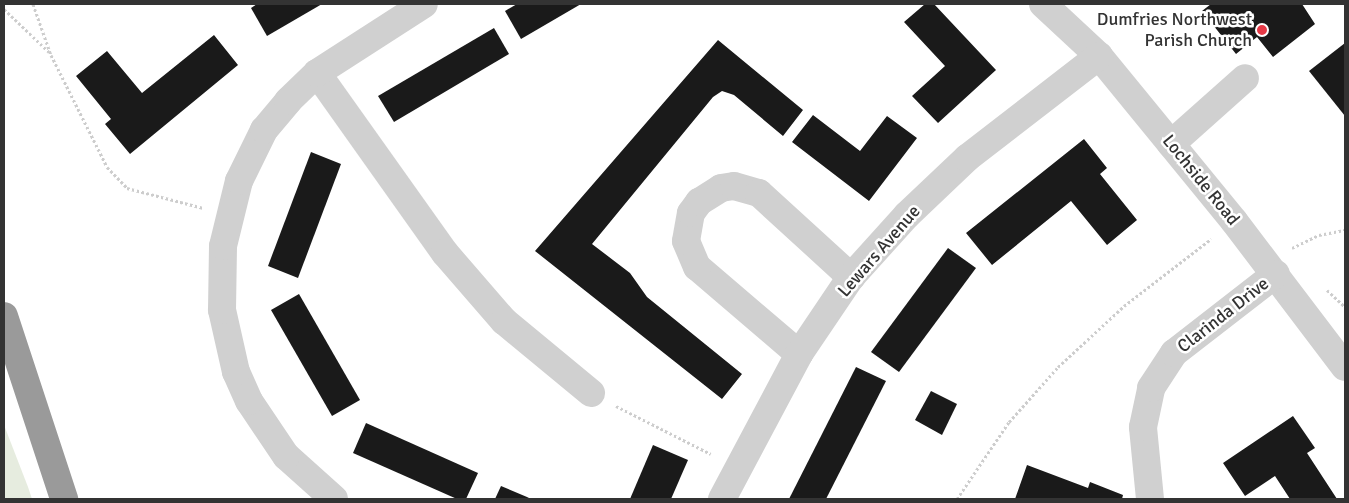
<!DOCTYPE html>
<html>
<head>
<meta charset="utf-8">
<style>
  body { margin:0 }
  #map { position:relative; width:1349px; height:503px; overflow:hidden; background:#fff; font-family:Signika,sans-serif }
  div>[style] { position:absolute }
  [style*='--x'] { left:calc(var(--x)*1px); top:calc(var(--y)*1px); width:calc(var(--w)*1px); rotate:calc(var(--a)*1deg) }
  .green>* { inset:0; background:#e6ecdf }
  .building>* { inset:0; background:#1a1a1a }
  .path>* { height:3px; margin-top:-1.5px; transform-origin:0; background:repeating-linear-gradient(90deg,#cdcdcd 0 2.5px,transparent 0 5px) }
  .minor>* { height:28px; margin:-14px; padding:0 14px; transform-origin:14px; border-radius:14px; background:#d0d0d0 }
  .highway>* { height:28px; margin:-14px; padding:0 14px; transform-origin:14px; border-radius:14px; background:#9a9a9a }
  .dots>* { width:14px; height:14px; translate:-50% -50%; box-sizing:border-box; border:2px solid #fff; border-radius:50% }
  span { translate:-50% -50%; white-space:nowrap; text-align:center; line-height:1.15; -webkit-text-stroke:5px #fff; paint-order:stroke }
  .poi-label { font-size:18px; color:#333 }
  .right { translate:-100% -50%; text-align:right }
  .street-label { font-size:18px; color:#333 }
  .frame { position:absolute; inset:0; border:5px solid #333; pointer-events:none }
</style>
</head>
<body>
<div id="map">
  <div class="green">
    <div style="clip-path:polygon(4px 425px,28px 487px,32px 499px,4px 499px)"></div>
  </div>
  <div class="building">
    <div style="clip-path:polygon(257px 4px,322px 4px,267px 36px,251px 8px)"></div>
    <div style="clip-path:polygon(517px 4px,581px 4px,521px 39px,505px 11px)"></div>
    <div style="clip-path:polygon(925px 4px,934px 4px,996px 70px,938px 123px,912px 96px,945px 66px,904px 22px)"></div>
    <div style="clip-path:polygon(1211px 4px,1302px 4px,1315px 24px,1273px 57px,1257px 37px,1236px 54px,1202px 11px)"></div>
    <div style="clip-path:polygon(494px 28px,509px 54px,394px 122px,378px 96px)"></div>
    <div style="clip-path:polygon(214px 35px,238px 65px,130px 154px,105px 124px,111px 119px,76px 76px,107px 51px,142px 93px)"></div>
    <div style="clip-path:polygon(718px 40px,803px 110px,783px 136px,734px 95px,722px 91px,713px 97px,592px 244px,630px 273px,647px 297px,742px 374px,722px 399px,535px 251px)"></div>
    <div style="clip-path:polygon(1345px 43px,1345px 116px,1309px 71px)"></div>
    <div style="clip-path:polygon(813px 115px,860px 151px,887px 116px,917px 138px,869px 201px,792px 142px)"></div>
    <div style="clip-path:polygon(1084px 139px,1107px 168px,1100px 174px,1137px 220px,1107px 245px,1071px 201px,992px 265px,966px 233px)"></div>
    <div style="clip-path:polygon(311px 152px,341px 164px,298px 278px,268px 266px)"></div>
    <div style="clip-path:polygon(948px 248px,976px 268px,899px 372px,871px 352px)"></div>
    <div style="clip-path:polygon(299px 294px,360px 400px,332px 416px,271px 310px)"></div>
    <div style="clip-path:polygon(856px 367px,886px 381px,826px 499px,789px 499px)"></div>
    <div style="clip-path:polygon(931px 391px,957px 404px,942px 435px,915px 420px)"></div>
    <div style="clip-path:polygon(1293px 416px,1315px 448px,1307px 453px,1337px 499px,1290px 499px,1275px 476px,1245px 496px,1223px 463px)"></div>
    <div style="clip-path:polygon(366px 423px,478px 473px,466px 499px,457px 499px,353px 453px)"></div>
    <div style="clip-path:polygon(653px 445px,688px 460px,671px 499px,630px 499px)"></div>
    <div style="clip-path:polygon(1027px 465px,1088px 488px,1090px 482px,1123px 495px,1122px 499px,1015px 499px)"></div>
    <div style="clip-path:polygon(501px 486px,527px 497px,531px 499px,495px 499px)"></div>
  </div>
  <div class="path">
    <div style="--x:33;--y:4;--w:54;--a:70.6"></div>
    <div style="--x:51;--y:55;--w:125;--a:63.4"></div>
    <div style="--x:107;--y:167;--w:29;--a:46"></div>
    <div style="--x:127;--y:188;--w:79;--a:14.7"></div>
    <div style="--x:4;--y:9;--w:64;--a:43.7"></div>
    <div style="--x:1292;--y:248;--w:30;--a:-26"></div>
    <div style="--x:1319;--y:235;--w:26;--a:-11"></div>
    <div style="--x:1327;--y:290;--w:25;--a:43"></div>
    <div style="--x:616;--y:406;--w:106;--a:26.8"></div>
    <div style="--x:957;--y:499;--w:93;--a:-56"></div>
    <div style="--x:1009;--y:422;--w:74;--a:-48.3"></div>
    <div style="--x:1058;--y:367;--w:90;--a:-42.7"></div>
    <div style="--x:1124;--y:306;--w:110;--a:-37.6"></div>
  </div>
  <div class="minor">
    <div style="--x:1043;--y:4;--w:76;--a:42.9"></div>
    <div style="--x:1099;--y:56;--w:213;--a:50.7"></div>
    <div style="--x:1234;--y:221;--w:183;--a:52.8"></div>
    <div style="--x:317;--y:73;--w:221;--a:54.6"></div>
    <div style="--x:445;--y:253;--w:90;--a:49.1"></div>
    <div style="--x:504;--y:321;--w:113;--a:39.6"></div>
    <div style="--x:1171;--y:144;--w:99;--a:-41.7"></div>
    <div style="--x:799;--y:354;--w:134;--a:-139.5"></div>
    <div style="--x:697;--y:267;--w:28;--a:-113"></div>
    <div style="--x:686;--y:241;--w:28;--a:-80"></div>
    <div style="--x:691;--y:213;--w:14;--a:-54"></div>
    <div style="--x:699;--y:202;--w:26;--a:-32"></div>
    <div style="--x:721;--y:188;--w:13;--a:-9"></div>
    <div style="--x:734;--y:186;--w:26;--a:16"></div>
    <div style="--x:759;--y:193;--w:125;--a:42.4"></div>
    <div style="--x:334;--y:499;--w:64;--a:-138.1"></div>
    <div style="--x:286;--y:456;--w:66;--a:-123.9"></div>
    <div style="--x:249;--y:401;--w:32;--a:-114"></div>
    <div style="--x:236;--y:372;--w:64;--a:-102.7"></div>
    <div style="--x:222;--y:310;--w:64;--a:-89.1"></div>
    <div style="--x:223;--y:246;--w:67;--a:-76.2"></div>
    <div style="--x:239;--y:181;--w:57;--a:-63.9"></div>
    <div style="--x:264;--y:130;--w:38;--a:-50"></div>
    <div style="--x:288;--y:101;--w:40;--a:-44"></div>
    <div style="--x:317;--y:73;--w:127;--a:-32.8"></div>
    <div style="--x:722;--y:499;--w:164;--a:-62"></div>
    <div style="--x:799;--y:354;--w:93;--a:-56"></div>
    <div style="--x:851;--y:277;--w:84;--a:-47.9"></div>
    <div style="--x:907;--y:215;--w:83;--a:-43.5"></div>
    <div style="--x:967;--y:158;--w:167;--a:-37.7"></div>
    <div style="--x:1150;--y:499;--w:72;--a:-95.6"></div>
    <div style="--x:1143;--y:427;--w:40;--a:-78"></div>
    <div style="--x:1151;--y:388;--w:42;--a:-56.7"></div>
    <div style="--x:1174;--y:353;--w:129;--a:-37.8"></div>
  </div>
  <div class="highway">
    <div style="--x:4;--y:316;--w:193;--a:71.8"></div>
  </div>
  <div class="dots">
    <div style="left:1262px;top:30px;background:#e63946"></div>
  </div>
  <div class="poi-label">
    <span class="right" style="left:1252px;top:30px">Dumfries Northwest<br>Parish Church</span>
  </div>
  <div class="street-label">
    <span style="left:1201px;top:180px;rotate:51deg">Lochside Road</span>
    <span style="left:879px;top:251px;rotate:-49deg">Lewars Avenue</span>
    <span style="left:1223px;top:315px;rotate:-38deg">Clarinda Drive</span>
  </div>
  <div class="frame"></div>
</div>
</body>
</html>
